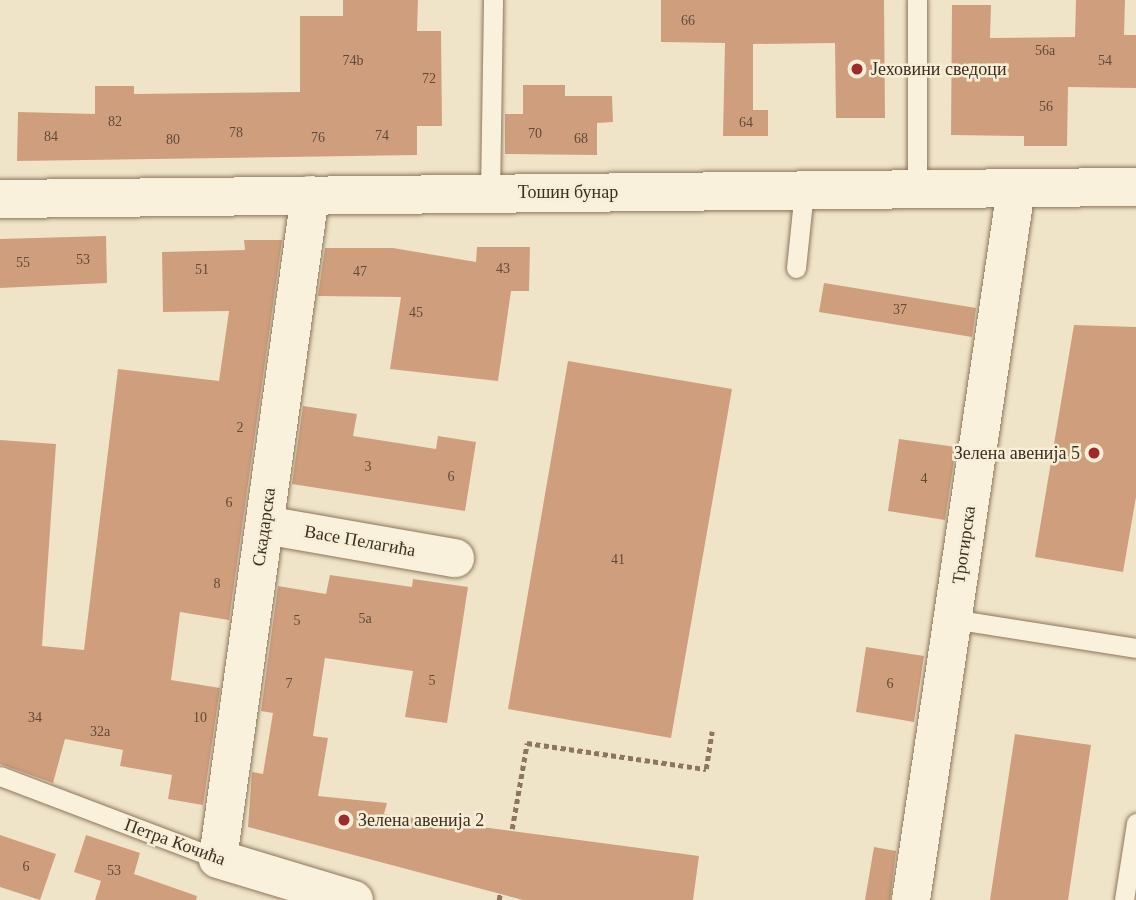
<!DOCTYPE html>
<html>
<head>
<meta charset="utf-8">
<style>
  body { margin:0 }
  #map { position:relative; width:1136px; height:900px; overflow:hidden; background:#f0e4c8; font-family:Georgia,serif }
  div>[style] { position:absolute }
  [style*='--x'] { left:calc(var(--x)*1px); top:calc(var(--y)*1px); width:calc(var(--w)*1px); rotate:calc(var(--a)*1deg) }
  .building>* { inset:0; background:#cf9f7d }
  .path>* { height:4.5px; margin-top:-2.25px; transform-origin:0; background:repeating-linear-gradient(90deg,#8d765c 0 5px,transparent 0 8.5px) }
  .roads { filter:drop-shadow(0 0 2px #8d765c) drop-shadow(0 0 2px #8d765c) }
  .lane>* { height:19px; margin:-9.5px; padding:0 9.5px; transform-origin:9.5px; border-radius:9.5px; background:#faf1dc }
  .street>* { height:38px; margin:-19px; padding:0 19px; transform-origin:19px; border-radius:19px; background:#faf1dc }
  .secondary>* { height:38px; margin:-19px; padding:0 19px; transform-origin:19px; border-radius:19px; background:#faf1dc }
  .dots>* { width:19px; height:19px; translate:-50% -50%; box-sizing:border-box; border:4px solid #f7eed8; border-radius:50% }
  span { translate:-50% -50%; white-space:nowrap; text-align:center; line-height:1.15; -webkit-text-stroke:5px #f7eed8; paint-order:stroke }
  .number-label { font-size:14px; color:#624a37 }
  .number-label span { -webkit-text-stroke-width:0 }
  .poi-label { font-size:18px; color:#3d2e20 }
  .left { translate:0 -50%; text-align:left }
  .right { translate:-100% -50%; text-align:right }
  .street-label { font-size:18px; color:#3d2e20 }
</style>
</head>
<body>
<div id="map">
  <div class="building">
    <div style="clip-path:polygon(343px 0,418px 0,417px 31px,441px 31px,442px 126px,417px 126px,417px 155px,17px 161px,18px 112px,95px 114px,95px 86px,134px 86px,134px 94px,300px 92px,300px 16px,343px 16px)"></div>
    <div style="clip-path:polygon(661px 0,884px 0,885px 118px,836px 118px,835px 43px,753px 44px,753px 110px,768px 110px,768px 136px,723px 136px,725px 43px,661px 42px)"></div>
    <div style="clip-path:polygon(1076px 0,1125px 0,1124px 35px,1136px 35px,1136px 88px,1068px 87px,1067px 146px,1024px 146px,1024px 136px,951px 135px,952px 5px,991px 5px,990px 38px,1075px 37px)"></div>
    <div style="clip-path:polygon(523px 85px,565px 85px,565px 96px,612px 96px,613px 122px,597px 123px,597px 155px,505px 154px,505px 114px,523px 114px)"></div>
    <div style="clip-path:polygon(106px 236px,107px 283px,0 288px,0 239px)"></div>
    <div style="clip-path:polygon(244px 240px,282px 240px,229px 620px,180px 612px,171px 680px,220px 688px,203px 805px,168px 799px,172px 775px,120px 766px,123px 750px,65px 739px,53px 783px,0 764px,0 440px,56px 444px,42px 646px,84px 650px,118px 369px,219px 381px,229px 311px,163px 312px,162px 252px,245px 250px)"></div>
    <div style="clip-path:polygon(477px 247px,530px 247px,529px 291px,511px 291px,498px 381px,390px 369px,401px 297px,318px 296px,325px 248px,393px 248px,476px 262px)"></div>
    <div style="clip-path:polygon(824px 283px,976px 308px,972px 337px,819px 312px)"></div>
    <div style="clip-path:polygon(1074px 325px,1136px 327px,1136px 497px,1123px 572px,1035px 557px)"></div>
    <div style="clip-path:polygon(568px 361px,732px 389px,671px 738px,508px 709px)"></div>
    <div style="clip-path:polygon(303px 406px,357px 414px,353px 436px,436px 449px,438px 436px,476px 442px,465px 511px,292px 484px)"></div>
    <div style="clip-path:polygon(899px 439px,956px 447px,945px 520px,888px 511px)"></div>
    <div style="clip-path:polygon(330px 575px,412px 587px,413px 579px,468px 587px,447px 723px,405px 717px,413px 671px,325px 658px,313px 736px,328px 738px,318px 796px,387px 803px,384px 814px,699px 856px,693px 900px,523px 900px,248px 827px,252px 772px,263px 774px,273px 713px,261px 711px,278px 586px,326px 594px)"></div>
    <div style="clip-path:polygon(866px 647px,924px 656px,914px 722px,856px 712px)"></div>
    <div style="clip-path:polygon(1015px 734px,1091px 745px,1068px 900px,990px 900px)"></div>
    <div style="clip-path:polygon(0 835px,56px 854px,40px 900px,0 887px)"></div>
    <div style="clip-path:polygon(86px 835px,140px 853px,134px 874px,197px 896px,196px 900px,95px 900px,101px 881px,74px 872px)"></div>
    <div style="clip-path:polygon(874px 847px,896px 851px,890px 900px,865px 900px)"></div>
  </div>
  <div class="path">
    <div style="--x:512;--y:829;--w:87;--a:-80.1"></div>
    <div style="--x:527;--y:743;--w:181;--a:8.3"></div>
    <div style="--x:706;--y:769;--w:38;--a:-81"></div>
    <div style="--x:499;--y:900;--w:6;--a:-81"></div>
  </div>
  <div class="roads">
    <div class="lane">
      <div style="--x:917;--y:0;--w:190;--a:90"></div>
      <div style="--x:490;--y:193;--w:193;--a:-89.1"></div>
      <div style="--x:796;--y:268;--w:77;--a:-84.1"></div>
      <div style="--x:953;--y:619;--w:185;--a:9"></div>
      <div style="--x:0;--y:776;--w:233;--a:20.8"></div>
      <div style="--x:1124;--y:900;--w:78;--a:-81.1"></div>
    </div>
    <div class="street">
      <div style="--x:310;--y:195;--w:670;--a:97.89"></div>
      <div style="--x:218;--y:859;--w:142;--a:16.8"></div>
      <div style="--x:265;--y:525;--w:193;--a:9.9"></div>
      <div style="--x:911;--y:900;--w:719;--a:-81.6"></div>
    </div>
    <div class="secondary">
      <div style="--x:0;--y:199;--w:1136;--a:-0.61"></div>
    </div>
  </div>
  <div class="dots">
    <div style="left:857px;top:69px;background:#9e2a2b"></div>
    <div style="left:1094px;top:453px;background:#9e2a2b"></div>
    <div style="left:344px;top:820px;background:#9e2a2b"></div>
  </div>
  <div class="number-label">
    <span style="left:688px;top:21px">66</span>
    <span style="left:1045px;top:51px">56a</span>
    <span style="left:353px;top:61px">74b</span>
    <span style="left:1105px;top:61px">54</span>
    <span style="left:429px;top:79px">72</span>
    <span style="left:1046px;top:107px">56</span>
    <span style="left:115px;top:122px">82</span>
    <span style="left:746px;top:123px">64</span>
    <span style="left:236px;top:133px">78</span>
    <span style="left:535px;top:134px">70</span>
    <span style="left:382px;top:136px">74</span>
    <span style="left:51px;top:137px">84</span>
    <span style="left:318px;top:138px">76</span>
    <span style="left:581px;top:139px">68</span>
    <span style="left:173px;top:140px">80</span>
    <span style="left:83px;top:260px">53</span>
    <span style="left:23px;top:263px">55</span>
    <span style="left:503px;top:269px">43</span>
    <span style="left:202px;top:270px">51</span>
    <span style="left:360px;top:272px">47</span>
    <span style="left:900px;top:310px">37</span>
    <span style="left:416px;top:313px">45</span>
    <span style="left:240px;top:428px">2</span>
    <span style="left:368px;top:467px">3</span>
    <span style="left:451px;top:477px">6</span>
    <span style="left:924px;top:479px">4</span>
    <span style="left:229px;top:503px">6</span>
    <span style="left:618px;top:560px">41</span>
    <span style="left:217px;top:584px">8</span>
    <span style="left:365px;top:619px">5a</span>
    <span style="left:297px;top:621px">5</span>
    <span style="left:432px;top:681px">5</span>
    <span style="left:289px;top:684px">7</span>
    <span style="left:890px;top:684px">6</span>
    <span style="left:35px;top:718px">34</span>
    <span style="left:200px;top:718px">10</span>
    <span style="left:100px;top:732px">32a</span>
    <span style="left:26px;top:867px">6</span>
    <span style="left:114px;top:871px">53</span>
  </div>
  <div class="poi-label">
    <span class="left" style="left:871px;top:69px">Јеховини сведоци</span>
    <span class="right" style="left:1080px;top:453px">Зелена авенија 5</span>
    <span class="left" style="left:358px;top:820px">Зелена авенија 2</span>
  </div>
  <div class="street-label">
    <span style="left:568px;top:192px">Тошин бунар</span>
    <span style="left:264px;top:527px;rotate:-82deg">Скадарска</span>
    <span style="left:360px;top:541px;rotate:10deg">Васе Пелагића</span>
    <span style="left:964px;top:545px;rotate:-82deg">Трогирска</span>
    <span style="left:175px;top:842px;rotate:20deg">Петра Кочића</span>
  </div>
</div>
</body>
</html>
